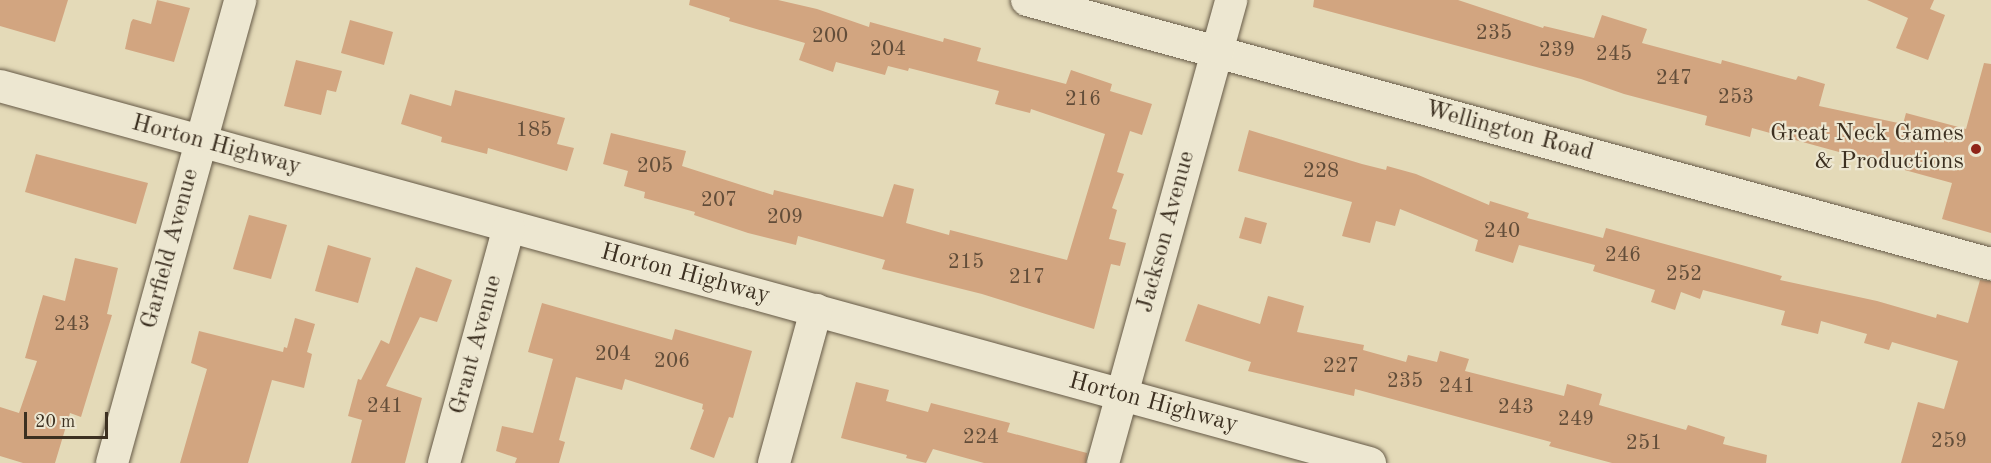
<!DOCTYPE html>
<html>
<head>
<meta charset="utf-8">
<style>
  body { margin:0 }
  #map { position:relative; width:1991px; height:463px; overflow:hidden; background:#e4dab8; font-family:"Old Standard TT",serif }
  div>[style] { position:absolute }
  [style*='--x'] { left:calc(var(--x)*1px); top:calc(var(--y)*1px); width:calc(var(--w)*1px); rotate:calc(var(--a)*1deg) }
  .building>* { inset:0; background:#d2a580 }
  .roads { filter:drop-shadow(0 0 2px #665a47) drop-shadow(0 0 2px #665a47) }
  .street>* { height:32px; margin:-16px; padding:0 16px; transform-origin:16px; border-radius:16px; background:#ede7d1 }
  .dots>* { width:16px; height:16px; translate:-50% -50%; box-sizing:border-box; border:3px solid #ede7d1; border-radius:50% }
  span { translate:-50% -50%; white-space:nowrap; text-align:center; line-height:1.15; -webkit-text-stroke:4.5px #ede7d1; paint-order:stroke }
  .number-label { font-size:21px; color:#624d39 }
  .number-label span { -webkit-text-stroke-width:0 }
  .street-label { font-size:24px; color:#3c3021 }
  .poi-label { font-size:24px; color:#3c3021 }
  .right { translate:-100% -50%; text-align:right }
  .scale { position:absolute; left:24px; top:412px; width:84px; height:27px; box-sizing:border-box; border:3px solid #3c3021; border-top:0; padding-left:8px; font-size:18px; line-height:21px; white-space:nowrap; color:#3c3021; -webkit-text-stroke:4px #ede7d1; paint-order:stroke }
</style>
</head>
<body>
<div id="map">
  <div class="building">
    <div style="clip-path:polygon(0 0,68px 0,55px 42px,0 26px)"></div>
    <div style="clip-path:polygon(157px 0,190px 8px,174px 62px,125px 49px,131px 22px,133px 19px,151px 24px)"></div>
    <div style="clip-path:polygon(690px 0,778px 0,817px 9px,869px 27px,870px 22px,943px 42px,944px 38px,981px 48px,977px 61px,1066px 84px,1071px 70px,1112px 84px,1110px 91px,1152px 104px,1142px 135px,1130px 131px,1117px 172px,1124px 174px,1112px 208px,1117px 210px,1109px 239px,1126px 243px,1120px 266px,1111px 264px,1094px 329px,982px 294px,882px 269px,885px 260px,798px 236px,796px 245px,748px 233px,694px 215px,695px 212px,644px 198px,645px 192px,624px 186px,628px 171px,603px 164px,611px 133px,686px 151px,682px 166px,773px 195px,774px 190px,883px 217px,894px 184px,914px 189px,906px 223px,949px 235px,950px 230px,1067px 260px,1105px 134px,1031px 109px,1030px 113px,995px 104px,999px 91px,909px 68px,908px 71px,888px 66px,885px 75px,836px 62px,833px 72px,799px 60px,805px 43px,729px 21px,730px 18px,689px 5px)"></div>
    <div style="clip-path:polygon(1314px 0,1458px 0,1543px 28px,1544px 26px,1594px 38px,1602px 15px,1647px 29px,1642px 43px,1721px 64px,1722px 60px,1796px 80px,1798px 76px,1825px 84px,1819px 106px,1903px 124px,1906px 113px,1966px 129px,1984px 63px,1991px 64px,1991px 233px,1942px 219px,1952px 183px,1752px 128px,1750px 137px,1705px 125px,1707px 116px,1624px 94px,1581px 79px,1313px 7px)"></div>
    <div style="clip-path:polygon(1867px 0,1934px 0,1930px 9px,1945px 15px,1928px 60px,1896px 48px,1908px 18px)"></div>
    <div style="clip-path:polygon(350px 20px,393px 32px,384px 65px,341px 53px)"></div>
    <div style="clip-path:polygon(296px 60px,342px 71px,336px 92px,327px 90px,321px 115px,284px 106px)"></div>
    <div style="clip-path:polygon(455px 90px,565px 118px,557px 144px,574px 148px,567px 171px,488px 148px,487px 154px,441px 142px,442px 137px,401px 124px,410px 94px,451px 106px)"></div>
    <div style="clip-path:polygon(1249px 130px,1362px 164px,1386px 170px,1387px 166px,1416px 174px,1489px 205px,1490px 201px,1529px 213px,1527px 218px,1603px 238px,1606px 228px,1782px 276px,1780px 280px,1877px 301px,1936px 318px,1937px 314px,1968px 323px,1980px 280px,1991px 281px,1991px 463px,1901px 463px,1918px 402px,1944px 409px,1958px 361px,1892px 342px,1889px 350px,1864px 343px,1867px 334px,1821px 321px,1818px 334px,1781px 325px,1785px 311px,1703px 290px,1700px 299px,1681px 292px,1675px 310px,1651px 302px,1655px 290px,1593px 271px,1595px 265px,1519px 245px,1513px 263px,1475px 251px,1478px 240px,1400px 209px,1395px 226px,1376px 221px,1370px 243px,1342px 236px,1352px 202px,1238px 171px)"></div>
    <div style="clip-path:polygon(36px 154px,148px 183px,136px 224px,25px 192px)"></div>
    <div style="clip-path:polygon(249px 215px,287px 225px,271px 279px,233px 269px)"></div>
    <div style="clip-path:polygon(1245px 217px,1267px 223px,1261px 244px,1239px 238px)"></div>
    <div style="clip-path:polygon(328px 245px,371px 258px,358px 303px,315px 291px)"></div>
    <div style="clip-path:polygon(75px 258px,118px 268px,107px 314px,112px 315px,81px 417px,70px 413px,55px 463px,23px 463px,0 456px,0 407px,19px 413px,37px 361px,25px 358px,43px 295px,65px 301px)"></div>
    <div style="clip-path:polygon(416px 267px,452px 280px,437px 322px,420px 317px,386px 386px,422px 398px,405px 463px,351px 463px,362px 420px,348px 416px,358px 379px,361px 380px,381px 340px,389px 344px)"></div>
    <div style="clip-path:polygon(1268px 296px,1304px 306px,1297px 332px,1364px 345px,1363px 350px,1406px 362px,1408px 355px,1437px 362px,1440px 351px,1469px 359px,1465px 371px,1564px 396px,1567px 384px,1602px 394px,1599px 405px,1686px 430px,1688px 425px,1725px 437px,1723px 444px,1767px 455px,1766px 463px,1612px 463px,1549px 446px,1551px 442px,1355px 389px,1354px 396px,1248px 371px,1251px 362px,1185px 341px,1198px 304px,1260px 324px)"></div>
    <div style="clip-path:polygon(542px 303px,672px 340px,675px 329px,752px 351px,733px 418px,729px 417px,714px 458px,690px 449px,704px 410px,702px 409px,703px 404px,625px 379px,622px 390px,576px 377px,559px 440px,565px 442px,559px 463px,515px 463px,517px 458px,496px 451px,502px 426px,533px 433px,553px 359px,528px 352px)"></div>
    <div style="clip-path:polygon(295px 318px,315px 324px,307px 352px,312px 354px,304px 388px,272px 380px,248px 463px,180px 463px,207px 369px,191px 363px,199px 331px,283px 352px,284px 347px,287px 348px)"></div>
    <div style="clip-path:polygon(856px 382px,889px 390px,886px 401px,928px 412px,931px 403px,1010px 423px,1007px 432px,1087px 453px,1086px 463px,984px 463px,933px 449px,926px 463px,906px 458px,907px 455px,841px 438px)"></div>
  </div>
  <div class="roads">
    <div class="street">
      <div style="--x:1027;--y:0;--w:999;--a:15.32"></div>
      <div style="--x:0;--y:86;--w:1421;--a:15.39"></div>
      <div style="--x:112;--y:463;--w:480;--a:-74.5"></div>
      <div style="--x:444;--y:463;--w:245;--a:-74.6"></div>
      <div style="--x:774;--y:463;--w:159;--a:-74.6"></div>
      <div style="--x:1103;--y:463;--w:480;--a:-74.5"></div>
    </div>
  </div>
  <div class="dots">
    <div style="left:1976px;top:149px;background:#8f2418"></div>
  </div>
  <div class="number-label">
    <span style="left:1494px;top:34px">235</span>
    <span style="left:830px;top:37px">200</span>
    <span style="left:888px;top:50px">204</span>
    <span style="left:1557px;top:51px">239</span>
    <span style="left:1614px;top:55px">245</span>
    <span style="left:1674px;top:79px">247</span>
    <span style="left:1736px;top:98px">253</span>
    <span style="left:1083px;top:100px">216</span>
    <span style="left:534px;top:131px">185</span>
    <span style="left:655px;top:167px">205</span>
    <span style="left:1321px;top:172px">228</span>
    <span style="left:719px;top:201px">207</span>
    <span style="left:785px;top:218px">209</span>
    <span style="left:1502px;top:232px">240</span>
    <span style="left:1623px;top:256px">246</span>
    <span style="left:966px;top:263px">215</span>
    <span style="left:1684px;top:275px">252</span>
    <span style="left:1027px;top:278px">217</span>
    <span style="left:72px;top:325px">243</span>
    <span style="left:613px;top:355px">204</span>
    <span style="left:672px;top:362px">206</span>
    <span style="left:1341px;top:367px">227</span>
    <span style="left:1405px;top:382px">235</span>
    <span style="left:1457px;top:387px">241</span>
    <span style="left:385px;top:407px">241</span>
    <span style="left:1516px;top:408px">243</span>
    <span style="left:1576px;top:420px">249</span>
    <span style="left:981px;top:438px">224</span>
    <span style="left:1949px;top:442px">259</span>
    <span style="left:1644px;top:444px">251</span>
  </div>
  <div class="street-label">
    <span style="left:1509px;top:132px;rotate:15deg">Wellington Road</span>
    <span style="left:216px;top:146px;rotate:15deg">Horton Highway</span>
    <span style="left:1167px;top:232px;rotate:-75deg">Jackson Avenue</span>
    <span style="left:171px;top:249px;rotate:-75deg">Garfield Avenue</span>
    <span style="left:685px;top:275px;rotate:15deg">Horton Highway</span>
    <span style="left:477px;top:345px;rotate:-75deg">Grant Avenue</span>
    <span style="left:1153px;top:404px;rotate:15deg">Horton Highway</span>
  </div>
  <div class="poi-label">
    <span class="right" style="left:1964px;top:149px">Great Neck Games<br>&amp; Productions</span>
  </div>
  <div class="scale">20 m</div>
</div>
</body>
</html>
